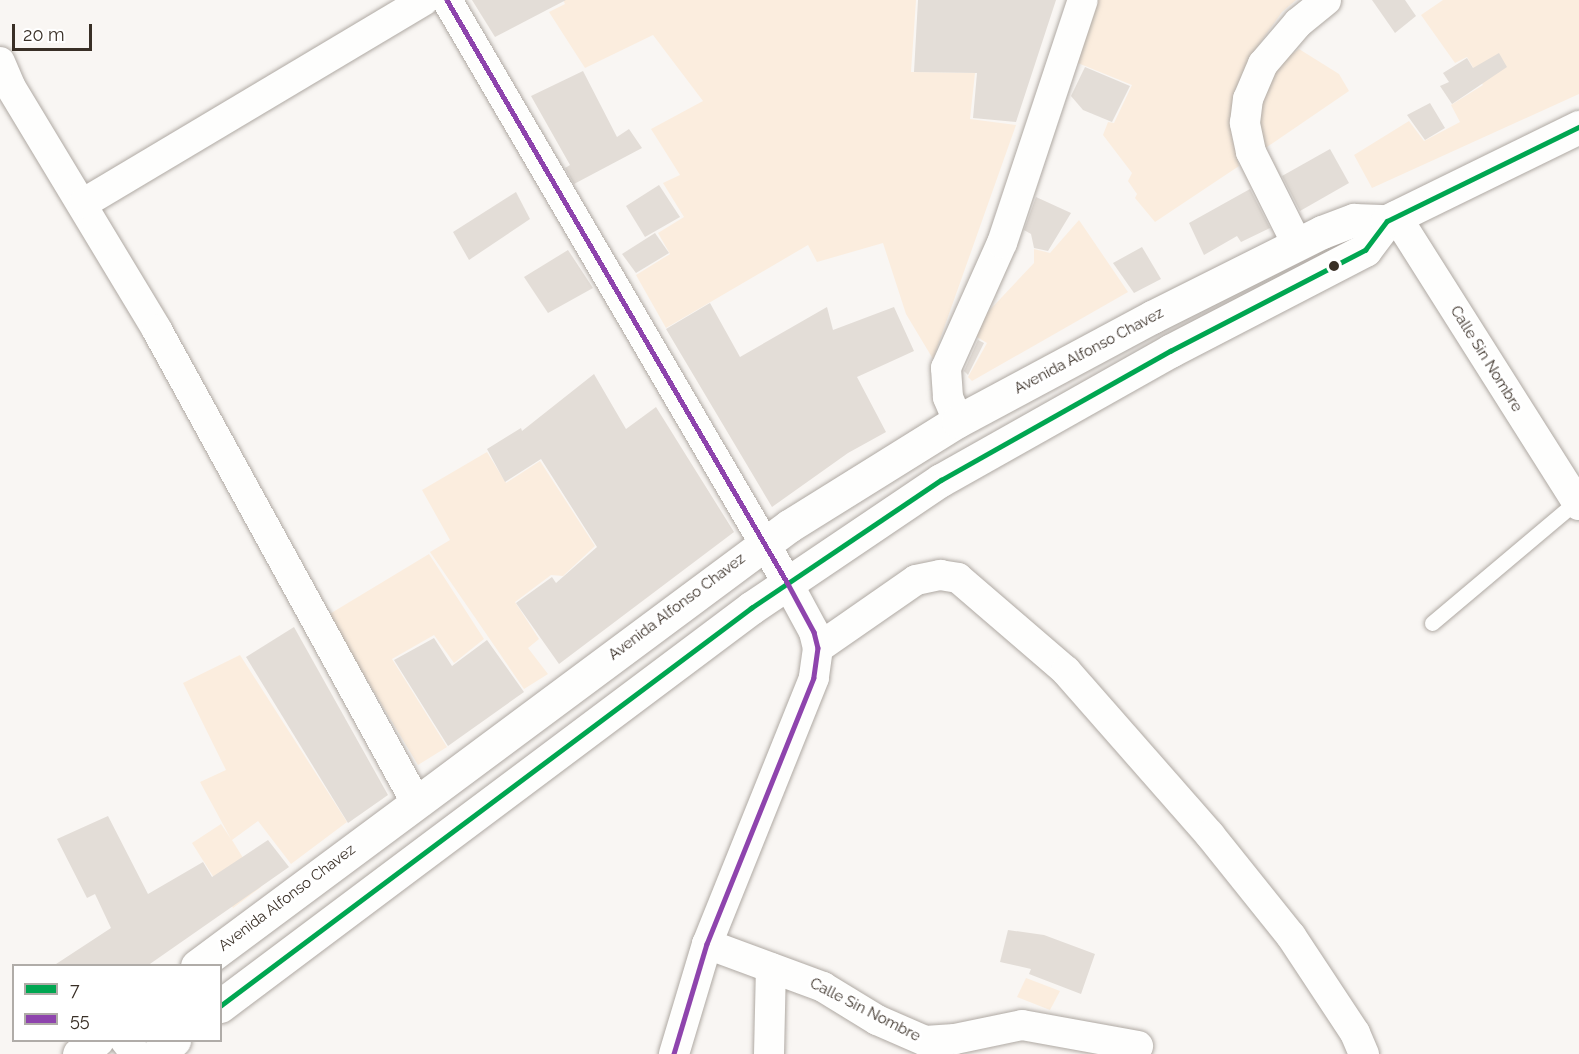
<!DOCTYPE html>
<html>
<head>
<meta charset="utf-8">
<style>
  body { margin:0 }
  #map { position:relative; width:1579px; height:1054px; overflow:hidden; background:#f9f6f3; font-family:Raleway,sans-serif }
  div>[style] { position:absolute }
  [style*='--x'] { left:calc(var(--x)*1px); top:calc(var(--y)*1px); width:calc(var(--w)*1px); rotate:calc(var(--a)*1deg) }
  .green>* { inset:0; background:#fbedde }
  .building>* { inset:0; background:#e3ddd7 }
  .roads { filter:drop-shadow(0 0 2px #afa9a3) drop-shadow(0 0 2px #afa9a3) }
  .service>* { height:15px; margin:-7.5px; padding:0 7.5px; transform-origin:7.5px; border-radius:7.5px; background:#fefefd }
  .minor>* { height:30px; margin:-15px; padding:0 15px; transform-origin:15px; border-radius:15px; background:#fefefd }
  .primary>* { height:33px; margin:-16.5px; padding:0 16.5px; transform-origin:16.5px; border-radius:16.5px; background:#fefefd }
  .bus-1>* { height:4.5px; margin:-2.25px; padding:0 2.25px; transform-origin:2.25px; border-radius:2.25px; background:#00a651 }
  .bus-2>* { height:4.5px; margin:-2.25px; padding:0 2.25px; transform-origin:2.25px; border-radius:2.25px; background:#8e44ad }
  .dots>* { width:16px; height:16px; translate:-50% -50%; box-sizing:border-box; border:3px solid #fff; border-radius:50% }
  span { translate:-50% -50%; white-space:nowrap; text-align:center; line-height:1.15; -webkit-text-stroke:6px #fff; paint-order:stroke }
  .street-label { font-size:15px; color:#392f26 }
  .legend { position:absolute; left:12px; top:964px; width:210px; height:78px; box-sizing:border-box; background:#fff; border:2px solid #b0aca8; margin:0; padding:8px 10px; list-style:none; font-size:18px; color:#392f26 }
  .legend li { display:flex; align-items:center; gap:12px; height:30px }
  .legend b { width:30px; border:2px solid #b0aca8 }
  .scale { position:absolute; left:12px; top:24px; width:80px; height:27px; box-sizing:border-box; border:3px solid #392f26; border-top:0; padding-left:8px; font-size:18px; line-height:21px; white-space:nowrap; color:#392f26; -webkit-text-stroke:4px #fff; paint-order:stroke }
</style>
</head>
<body>
<div id="map">
  <div class="green">
    <div style="clip-path:polygon(563px 0,916px 0,911px 72px,975px 73px,970px 119px,1016px 125px,933px 359px,906px 314px,883px 243px,817px 262px,808px 245px,666px 328px,636px 275px,670px 254px,658px 233px,684px 217px,663px 183px,680px 175px,651px 129px,703px 101px,653px 35px,585px 68px,549px 12px,565px 4px)"></div>
    <div style="clip-path:polygon(1088px 0,1296px 0,1282px 12px,1250px 57px,1234px 94px,1230px 127px,1239px 166px,1155px 222px,1135px 198px,1137px 194px,1128px 181px,1132px 173px,1103px 135px,1108px 122px,1114px 123px,1132px 85px,1068px 59px)"></div>
    <div style="clip-path:polygon(1443px 0,1579px 0,1579px 94px,1372px 188px,1354px 155px,1409px 121px,1424px 141px,1460px 122px,1451px 105px,1483px 85px,1467px 57px,1455px 63px,1421px 15px)"></div>
    <div style="clip-path:polygon(1299px 49px,1339px 74px,1349px 91px,1264px 149px,1254px 81px)"></div>
    <div style="clip-path:polygon(1079px 220px,1128px 292px,972px 381px,968px 377px,987px 343px,969px 332px,1034px 263px,1034px 249px,1050px 253px)"></div>
    <div style="clip-path:polygon(487px 452px,506px 483px,540px 461px,595px 546px,563px 576px,551px 575px,515px 602px,539px 639px,528px 648px,548px 674px,524px 689px,430px 552px,450px 540px,422px 490px)"></div>
    <div style="clip-path:polygon(429px 554px,484px 639px,454px 663px,434px 635px,392px 659px,447px 747px,418px 765px,328px 615px)"></div>
    <div style="clip-path:polygon(240px 655px,347px 822px,291px 864px,258px 821px,232px 840px,261px 887px,233px 908px,192px 843px,221px 824px,231px 839px,200px 782px,226px 770px,183px 683px)"></div>
    <div style="clip-path:polygon(1026px 978px,1060px 991px,1050px 1010px,1017px 997px)"></div>
  </div>
  <div class="building">
    <div style="clip-path:polygon(472px 0,566px 0,495px 37px)"></div>
    <div style="clip-path:polygon(918px 0,1056px 0,1016px 122px,973px 118px,977px 73px,914px 72px)"></div>
    <div style="clip-path:polygon(1372px 0,1405px 0,1416px 16px,1395px 33px)"></div>
    <div style="clip-path:polygon(1499px 53px,1507px 67px,1452px 104px,1440px 86px,1449px 82px,1443px 73px,1467px 58px,1473px 68px)"></div>
    <div style="clip-path:polygon(1085px 67px,1130px 86px,1112px 122px,1083px 110px,1071px 96px)"></div>
    <div style="clip-path:polygon(583px 71px,617px 137px,629px 129px,642px 148px,574px 184px,565px 168px,570px 165px,531px 96px)"></div>
    <div style="clip-path:polygon(1430px 103px,1445px 128px,1425px 140px,1407px 115px)"></div>
    <div style="clip-path:polygon(1330px 149px,1349px 183px,1300px 211px,1282px 176px)"></div>
    <div style="clip-path:polygon(659px 185px,680px 217px,645px 237px,626px 206px)"></div>
    <div style="clip-path:polygon(1250px 189px,1270px 228px,1241px 242px,1237px 236px,1204px 255px,1189px 223px)"></div>
    <div style="clip-path:polygon(516px 192px,530px 219px,469px 260px,453px 232px)"></div>
    <div style="clip-path:polygon(1036px 197px,1071px 213px,1048px 251px,1034px 248px,1031px 234px,1024px 230px)"></div>
    <div style="clip-path:polygon(655px 233px,669px 253px,636px 273px,622px 254px)"></div>
    <div style="clip-path:polygon(1142px 247px,1161px 279px,1134px 293px,1113px 263px)"></div>
    <div style="clip-path:polygon(568px 250px,593px 288px,548px 313px,524px 277px)"></div>
    <div style="clip-path:polygon(710px 303px,740px 357px,827px 307px,833px 330px,894px 307px,914px 351px,857px 377px,886px 432px,848px 453px,772px 507px,666px 329px)"></div>
    <div style="clip-path:polygon(978px 340px,984px 343px,968px 375px,964px 371px)"></div>
    <div style="clip-path:polygon(594px 374px,626px 429px,656px 407px,734px 532px,559px 664px,516px 603px,552px 577px,556px 583px,597px 547px,541px 459px,505px 482px,487px 449px,521px 428px,522px 431px)"></div>
    <div style="clip-path:polygon(294px 627px,388px 795px,348px 823px,246px 657px)"></div>
    <div style="clip-path:polygon(434px 638px,452px 666px,487px 640px,524px 692px,448px 746px,394px 660px)"></div>
    <div style="clip-path:polygon(108px 816px,148px 894px,203px 862px,212px 877px,268px 840px,289px 867px,147px 966px,53px 966px,111px 928px,95px 894px,87px 898px,57px 839px)"></div>
    <div style="clip-path:polygon(1008px 930px,1044px 935px,1095px 954px,1081px 994px,1029px 974px,1031px 969px,1000px 962px)"></div>
  </div>
  <div class="roads">
    <div class="service">
      <div style="--x:1432;--y:623;--w:189;--a:-40.1"></div>
    </div>
    <div class="minor">
      <div style="--x:447;--y:0;--w:674;--a:59.71"></div>
      <div style="--x:787;--y:582;--w:57;--a:61.6"></div>
      <div style="--x:814;--y:632;--w:16;--a:76"></div>
      <div style="--x:818;--y:648;--w:30;--a:98"></div>
      <div style="--x:814;--y:678;--w:287;--a:111.9"></div>
      <div style="--x:707;--y:944;--w:115;--a:106.7"></div>
      <div style="--x:0;--y:62;--w:26;--a:67"></div>
      <div style="--x:10;--y:86;--w:285;--a:58.9"></div>
      <div style="--x:157;--y:330;--w:538;--a:61.25"></div>
      <div style="--x:84;--y:203;--w:396;--a:-30.8"></div>
      <div style="--x:1396;--y:216;--w:342;--a:57.7"></div>
      <div style="--x:1297;--y:244;--w:103;--a:-116.6"></div>
      <div style="--x:1251;--y:152;--w:30;--a:-102"></div>
      <div style="--x:1245;--y:123;--w:24;--a:-83"></div>
      <div style="--x:1248;--y:99;--w:38;--a:-67"></div>
      <div style="--x:1263;--y:64;--w:54;--a:-49.5"></div>
      <div style="--x:1298;--y:23;--w:36;--a:-39"></div>
      <div style="--x:958;--y:421;--w:26;--a:-113"></div>
      <div style="--x:948;--y:397;--w:29;--a:-94"></div>
      <div style="--x:946;--y:368;--w:137;--a:-65.9"></div>
      <div style="--x:1002;--y:243;--w:256;--a:-71.6"></div>
      <div style="--x:818;--y:648;--w:119;--a:-34.8"></div>
      <div style="--x:916;--y:580;--w:25;--a:-12"></div>
      <div style="--x:940;--y:575;--w:18;--a:9"></div>
      <div style="--x:958;--y:578;--w:143;--a:40.7"></div>
      <div style="--x:1066;--y:671;--w:218;--a:48.7"></div>
      <div style="--x:1210;--y:835;--w:129;--a:51.3"></div>
      <div style="--x:1291;--y:936;--w:116;--a:56.6"></div>
      <div style="--x:1355;--y:1033;--w:23;--a:67"></div>
      <div style="--x:707;--y:944;--w:124;--a:20.3"></div>
      <div style="--x:823;--y:987;--w:63;--a:31.4"></div>
      <div style="--x:877;--y:1020;--w:52;--a:23.6"></div>
      <div style="--x:925;--y:1041;--w:30;--a:-4"></div>
      <div style="--x:955;--y:1039;--w:68;--a:-11.8"></div>
      <div style="--x:1022;--y:1025;--w:118;--a:10.3"></div>
      <div style="--x:125;--y:1040;--w:18;--a:52"></div>
      <div style="--x:769;--y:1054;--w:86;--a:-88.7"></div>
    </div>
    <div class="primary">
      <div style="--x:197;--y:966;--w:738;--a:-36.62"></div>
      <div style="--x:789;--y:526;--w:199;--a:-31.9"></div>
      <div style="--x:958;--y:421;--w:220;--a:-28.2"></div>
      <div style="--x:1152;--y:317;--w:190;--a:-26.6"></div>
      <div style="--x:1322;--y:232;--w:34;--a:-21"></div>
      <div style="--x:1354;--y:220;--w:33;--a:2"></div>
      <div style="--x:220;--y:1006;--w:664;--a:-36.85"></div>
      <div style="--x:751;--y:608;--w:229;--a:-34"></div>
      <div style="--x:941;--y:480;--w:263;--a:-29.4"></div>
      <div style="--x:1170;--y:351;--w:220;--a:-27.4"></div>
      <div style="--x:1365;--y:250;--w:36;--a:-53"></div>
      <div style="--x:1387;--y:221;--w:214;--a:-26.1"></div>
      <div style="--x:79;--y:1054;--w:23;--a:-38"></div>
      <div style="--x:157;--y:1054;--w:22;--a:-39"></div>
    </div>
  </div>
  <div class="bus-1">
    <div style="--x:220;--y:1006;--w:664;--a:-36.85"></div>
    <div style="--x:751;--y:608;--w:229;--a:-34"></div>
    <div style="--x:941;--y:480;--w:263;--a:-29.4"></div>
    <div style="--x:1170;--y:351;--w:220;--a:-27.4"></div>
    <div style="--x:1365;--y:250;--w:36;--a:-53"></div>
    <div style="--x:1387;--y:221;--w:214;--a:-26.1"></div>
  </div>
  <div class="bus-2">
    <div style="--x:447;--y:0;--w:674;--a:59.71"></div>
    <div style="--x:787;--y:582;--w:57;--a:61.6"></div>
    <div style="--x:814;--y:632;--w:16;--a:76"></div>
    <div style="--x:818;--y:648;--w:30;--a:98"></div>
    <div style="--x:814;--y:678;--w:287;--a:111.9"></div>
    <div style="--x:707;--y:944;--w:115;--a:106.7"></div>
  </div>
  <div class="dots">
    <div style="left:1334px;top:266px;background:#392f26"></div>
  </div>
  <div class="street-label">
    <span style="left:1089px;top:351px;rotate:-28deg">Avenida Alfonso Chavez</span>
    <span style="left:1486px;top:359px;rotate:58deg">Calle Sin Nombre</span>
    <span style="left:677px;top:607px;rotate:-37deg">Avenida Alfonso Chavez</span>
    <span style="left:287px;top:898px;rotate:-37deg">Avenida Alfonso Chavez</span>
    <span style="left:865px;top:1010px;rotate:27deg">Calle Sin Nombre</span>
  </div>
  <ul class="legend">
  <li><b style="height:8px;background:#00a651"></b>7</li>
  <li><b style="height:8px;background:#8e44ad"></b>55</li>
  </ul>
  <div class="scale">20 m</div>
</div>
</body>
</html>
